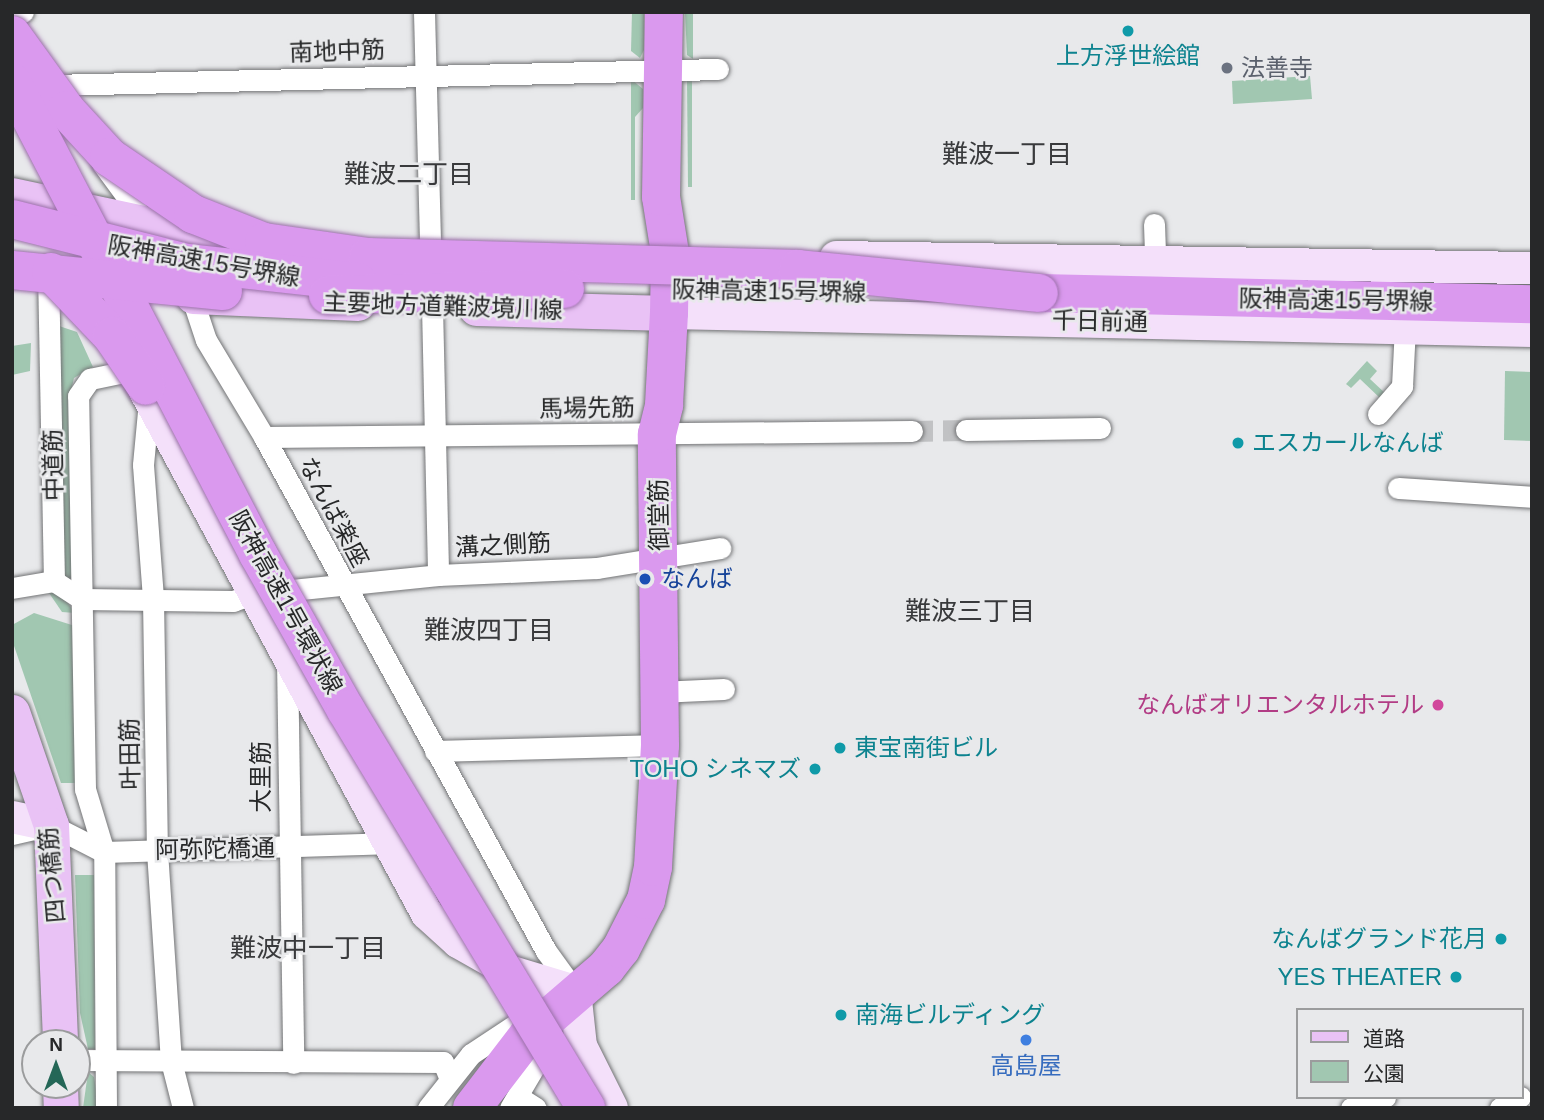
<!DOCTYPE html>
<html>
<head>
<meta charset="utf-8">
<style>
  body { margin:0 }
  #map { position:relative; width:1544px; height:1120px; overflow:hidden; background:#e8e9eb; font-family:Helvetica,"Noto Sans JP",sans-serif }
  div>[style] { position:absolute }
  [style*='--x'] { left:calc(var(--x)*1px); top:calc(var(--y)*1px); width:calc(var(--w)*1px); rotate:calc(var(--a)*1deg) }
  .green>* { inset:0; background:#a1c7b1 }
  .street-tunnel>* { height:21px; margin-top:-10.5px; transform-origin:0; background:repeating-linear-gradient(90deg,#c1c2c4 0 21px,transparent 0 31px) }
  .roads { filter:drop-shadow(0 0 2px #727375) drop-shadow(0 0 2px #727375) }
  .street>* { height:21px; margin:-10.5px; padding:0 10.5px; transform-origin:10.5px; border-radius:10.5px; background:#fff }
  .secondary>* { height:32px; margin:-16px; padding:0 16px; transform-origin:16px; border-radius:16px; background:#f4e0fa }
  .primary>* { height:35px; margin:-17.5px; padding:0 17.5px; transform-origin:17.5px; border-radius:17.5px; background:#e9c2f5 }
  .highway>* { height:38px; margin:-19px; padding:0 19px; transform-origin:19px; border-radius:19px; background:#da99ee }
  .bridges { filter:drop-shadow(0 0 2px #9b71a9) drop-shadow(0 0 2px #9b71a9) }
  .highway-bridge>* { height:38px; margin:-19px; padding:0 19px; transform-origin:19px; border-radius:19px; background:#da99ee }
  .dots>* { width:19px; height:19px; translate:-50% -50%; box-sizing:border-box; border:4px solid #e8e9eb; border-radius:50% }
  span { translate:-50% -50%; white-space:nowrap; text-align:center; line-height:1.15; -webkit-text-stroke:5px #e8e9eb; paint-order:stroke }
  .street-label { font-size:24px; color:#272829 }
  .culture-label { font-size:24px; color:#0d838f }
  .left { translate:0 -50%; text-align:left }
  .right { translate:-100% -50%; text-align:right }
  .worship-label { font-size:24px; color:#5b616d }
  .transit-label { font-size:24px; color:#164399 }
  .hotel-label { font-size:24px; color:#b23c85 }
  .shop-label { font-size:24px; color:#366cbe }
  .neighbourhood-label { font-size:26px; color:#393a3c }
  .frame { position:absolute; inset:0; border:14px solid #272829; pointer-events:none }
  .legend { position:absolute; left:1296px; top:1008px; width:228px; height:91px; box-sizing:border-box; background:#e8e9eb; border:2px solid #9b9c9d; margin:0; padding:9px 12px; list-style:none; font-size:21px; color:#272829 }
  .legend li { display:flex; align-items:center; gap:14px; height:35px }
  .legend b { width:35px; border:2px solid #9b9c9d }
  .north { position:absolute; left:21px; top:1029px; width:70px; height:70px; box-sizing:border-box; background:#e8e9eb; border:2px solid #9b9c9d; border-radius:50%; rotate:0deg; font-size:19px; font-weight:700; line-height:28px; text-align:center; color:#272829 }
  .north::after { content:''; display:block; margin:auto; width:24px; height:32px; background:#246757; clip-path:polygon(50% 0,100% 100%,50% 72%,0 100%) }
</style>
</head>
<body>
<div id="map">
  <div class="green">
    <div style="clip-path:polygon(632px 12px,644px 12px,644px 50px,640px 58px,631px 51px)"></div>
    <div style="clip-path:polygon(685px 12px,693px 12px,693px 59px,687px 55px)"></div>
    <div style="clip-path:polygon(692px 76px,692px 187px,688px 187px,687px 80px)"></div>
    <div style="clip-path:polygon(1310px 76px,1312px 99px,1233px 104px,1232px 81px)"></div>
    <div style="clip-path:polygon(631px 79px,643px 89px,643px 108px,635px 117px,635px 200px,631px 200px)"></div>
    <div style="clip-path:polygon(59px 326px,77px 332px,93px 367px,74px 378px,71px 391px,74px 576px,70px 579px,63px 578px)"></div>
    <div style="clip-path:polygon(31px 343px,30px 371px,12px 375px,12px 346px)"></div>
    <div style="clip-path:polygon(1367px 361px,1377px 371px,1370px 379px,1386px 394px,1381px 399px,1360px 379px,1351px 388px,1346px 384px)"></div>
    <div style="clip-path:polygon(1505px 371px,1532px 372px,1532px 441px,1504px 440px)"></div>
    <div style="clip-path:polygon(47px 590px,60px 592px,75px 613px,62px 612px)"></div>
    <div style="clip-path:polygon(34px 613px,75px 626px,77px 783px,61px 783px,12px 640px,12px 625px)"></div>
    <div style="clip-path:polygon(75px 875px,94px 875px,95px 1049px,88px 1049px,80px 1013px)"></div>
    <div style="clip-path:polygon(88px 1072px,94px 1077px,99px 1108px,83px 1108px)"></div>
  </div>
  <div class="street-tunnel">
    <div style="--x:912;--y:431;--w:54;--a:-1.1"></div>
  </div>
  <div class="roads">
    <div class="street">
      <div style="--x:424;--y:12;--w:235;--a:88.5"></div>
      <div style="--x:13;--y:17;--w:11;--a:-27"></div>
      <div style="--x:51;--y:85;--w:667;--a:-1.37"></div>
      <div style="--x:102;--y:163;--w:76;--a:53.6"></div>
      <div style="--x:1154;--y:224;--w:36;--a:88"></div>
      <div style="--x:48;--y:270;--w:311;--a:88.9"></div>
      <div style="--x:191;--y:295;--w:47;--a:71.6"></div>
      <div style="--x:206;--y:340;--w:113;--a:59.1"></div>
      <div style="--x:264;--y:437;--w:586;--a:61.25"></div>
      <div style="--x:546;--y:951;--w:49;--a:54.1"></div>
      <div style="--x:432;--y:306;--w:269;--a:88.7"></div>
      <div style="--x:149;--y:401;--w:64;--a:95.4"></div>
      <div style="--x:143;--y:465;--w:134;--a:85.7"></div>
      <div style="--x:153;--y:599;--w:252;--a:89.1"></div>
      <div style="--x:157;--y:851;--w:210;--a:86.2"></div>
      <div style="--x:171;--y:1061;--w:49;--a:75.7"></div>
      <div style="--x:1378;--y:414;--w:37;--a:-49"></div>
      <div style="--x:1402;--y:386;--w:59;--a:-87.1"></div>
      <div style="--x:966;--y:430;--w:134;--a:-0.9"></div>
      <div style="--x:264;--y:437;--w:648;--a:-0.53"></div>
      <div style="--x:1398;--y:488;--w:134;--a:3.8"></div>
      <div style="--x:12;--y:588;--w:43;--a:-9.5"></div>
      <div style="--x:54;--y:581;--w:33;--a:33"></div>
      <div style="--x:82;--y:599;--w:151;--a:0.8"></div>
      <div style="--x:233;--y:601;--w:20;--a:-20"></div>
      <div style="--x:252;--y:594;--w:187;--a:-5.8"></div>
      <div style="--x:438;--y:575;--w:159;--a:-2.5"></div>
      <div style="--x:597;--y:568;--w:125;--a:-9.2"></div>
      <div style="--x:287;--y:660;--w:403;--a:89.1"></div>
      <div style="--x:659;--y:692;--w:65;--a:-2.6"></div>
      <div style="--x:435;--y:751;--w:225;--a:-1.5"></div>
      <div style="--x:12;--y:834;--w:40;--a:-13"></div>
      <div style="--x:51;--y:825;--w:59;--a:27"></div>
      <div style="--x:104;--y:852;--w:282;--a:-1.8"></div>
      <div style="--x:77;--y:1060;--w:366;--a:0.3"></div>
      <div style="--x:443;--y:1062;--w:18;--a:68"></div>
      <div style="--x:513;--y:1104;--w:11;--a:-22"></div>
      <div style="--x:523;--y:1100;--w:15;--a:32"></div>
      <div style="--x:106;--y:1108;--w:256;--a:-90.4"></div>
      <div style="--x:104;--y:852;--w:66;--a:-106.8"></div>
      <div style="--x:85;--y:789;--w:393;--a:-91"></div>
      <div style="--x:78;--y:396;--w:21;--a:-55"></div>
      <div style="--x:90;--y:379;--w:44;--a:-11.8"></div>
      <div style="--x:428;--y:1108;--w:69;--a:-51.5"></div>
      <div style="--x:471;--y:1054;--w:78;--a:-33.5"></div>
      <div style="--x:510;--y:1108;--w:79;--a:-59.5"></div>
      <div style="--x:1351;--y:1108;--w:36;--a:-18"></div>
      <div style="--x:1500;--y:1108;--w:23;--a:-29"></div>
    </div>
    <div class="secondary">
      <div style="--x:836;--y:257;--w:696;--a:0.91"></div>
      <div style="--x:669;--y:313;--w:863;--a:1.19"></div>
      <div style="--x:132;--y:367;--w:621;--a:61.66"></div>
      <div style="--x:427;--y:914;--w:42;--a:42.1"></div>
      <div style="--x:458;--y:942;--w:59;--a:29.6"></div>
      <div style="--x:509;--y:971;--w:69;--a:16.9"></div>
      <div style="--x:575;--y:991;--w:55;--a:83.8"></div>
      <div style="--x:581;--y:1046;--w:69;--a:63.4"></div>
      <div style="--x:12;--y:817;--w:40;--a:12"></div>
    </div>
    <div class="primary">
      <div style="--x:12;--y:195;--w:138;--a:12.1"></div>
      <div style="--x:147;--y:224;--w:83;--a:8.3"></div>
      <div style="--x:193;--y:296;--w:165;--a:2.4"></div>
      <div style="--x:476;--y:308;--w:193;--a:1.5"></div>
      <div style="--x:12;--y:712;--w:120;--a:71"></div>
      <div style="--x:51;--y:825;--w:218;--a:87.6"></div>
      <div style="--x:60;--y:1085;--w:23;--a:88"></div>
    </div>
    <div class="highway">
      <div style="--x:1039;--y:293;--w:493;--a:1.3"></div>
      <div style="--x:472;--y:1108;--w:92;--a:-52.5"></div>
      <div style="--x:528;--y:1035;--w:103;--a:-40.7"></div>
      <div style="--x:606;--y:968;--w:24;--a:-52"></div>
      <div style="--x:621;--y:949;--w:55;--a:-63"></div>
      <div style="--x:646;--y:900;--w:34;--a:-78"></div>
      <div style="--x:653;--y:867;--w:122;--a:-86.7"></div>
      <div style="--x:660;--y:745;--w:311;--a:-90.6"></div>
      <div style="--x:657;--y:434;--w:30;--a:-76"></div>
      <div style="--x:664;--y:405;--w:92;--a:-86.9"></div>
      <div style="--x:669;--y:313;--w:60;--a:-89"></div>
      <div style="--x:670;--y:253;--w:57;--a:-99.1"></div>
      <div style="--x:661;--y:197;--w:185;--a:-89.1"></div>
    </div>
  </div>
  <div class="bridges">
    <div class="highway-bridge">
      <div style="--x:12;--y:35;--w:92;--a:54.2"></div>
      <div style="--x:66;--y:110;--w:64;--a:47.5"></div>
      <div style="--x:109;--y:157;--w:102;--a:34.2"></div>
      <div style="--x:193;--y:214;--w:76;--a:21.5"></div>
      <div style="--x:264;--y:242;--w:105;--a:8.2"></div>
      <div style="--x:368;--y:257;--w:430;--a:1.6"></div>
      <div style="--x:798;--y:269;--w:242;--a:5.7"></div>
      <div style="--x:12;--y:82;--w:532;--a:62.47"></div>
      <div style="--x:258;--y:554;--w:179;--a:60.6"></div>
      <div style="--x:346;--y:710;--w:465;--a:58.9"></div>
      <div style="--x:12;--y:219;--w:180;--a:14.1"></div>
      <div style="--x:187;--y:263;--w:172;--a:6.3"></div>
      <div style="--x:12;--y:270;--w:212;--a:5.7"></div>
      <div style="--x:51;--y:272;--w:88;--a:46.4"></div>
      <div style="--x:112;--y:336;--w:60;--a:55.8"></div>
      <div style="--x:328;--y:295;--w:237;--a:-1.5"></div>
    </div>
  </div>
  <div class="dots">
    <div style="left:1128px;top:31px;background:#0f9aa8"></div>
    <div style="left:1227px;top:68px;background:#6b7280"></div>
    <div style="left:1238px;top:443px;background:#0f9aa8"></div>
    <div style="left:645px;top:579px;background:#1a4fb4"></div>
    <div style="left:1438px;top:705px;background:#d1479c"></div>
    <div style="left:840px;top:748px;background:#0f9aa8"></div>
    <div style="left:815px;top:769px;background:#0f9aa8"></div>
    <div style="left:1501px;top:939px;background:#0f9aa8"></div>
    <div style="left:1456px;top:977px;background:#0f9aa8"></div>
    <div style="left:841px;top:1015px;background:#0f9aa8"></div>
    <div style="left:1026px;top:1040px;background:#3f7fe0"></div>
  </div>
  <div class="street-label">
    <span style="left:337px;top:51px;rotate:-2deg">南地中筋</span>
    <span style="left:204px;top:261px;rotate:10deg">阪神高速15号堺線</span>
    <span style="left:769px;top:291px;rotate:1deg">阪神高速15号堺線</span>
    <span style="left:1336px;top:300px;rotate:1deg">阪神高速15号堺線</span>
    <span style="left:443px;top:306px;rotate:2deg">主要地方道難波境川線</span>
    <span style="left:1100px;top:321px;rotate:1deg">千日前通</span>
    <span style="left:587px;top:408px;rotate:-1deg">馬場先筋</span>
    <span style="left:53px;top:465px;rotate:-91deg">中道筋</span>
    <span style="left:334px;top:512px;rotate:62deg">なんば楽座</span>
    <span style="left:659px;top:515px;rotate:-91deg">御堂筋</span>
    <span style="left:503px;top:545px;rotate:-3deg">溝之側筋</span>
    <span style="left:286px;top:602px;rotate:61deg">阪神高速1号環状線</span>
    <span style="left:130px;top:754px;rotate:-91deg">叶田筋</span>
    <span style="left:261px;top:777px;rotate:-90deg">大里筋</span>
    <span style="left:215px;top:849px;rotate:-1deg">阿弥陀橋通</span>
    <span style="left:52px;top:875px;rotate:-95deg">四つ橋筋</span>
  </div>
  <div class="culture-label">
    <span style="left:1128px;top:56px">上方浮世絵館</span>
    <span class="left" style="left:1252px;top:443px">エスカールなんば</span>
    <span class="left" style="left:854px;top:748px">東宝南街ビル</span>
    <span class="right" style="left:801px;top:769px">TOHO シネマズ</span>
    <span class="right" style="left:1487px;top:939px">なんばグランド花月</span>
    <span class="right" style="left:1442px;top:977px">YES THEATER</span>
    <span class="left" style="left:855px;top:1015px">南海ビルディング</span>
  </div>
  <div class="worship-label">
    <span class="left" style="left:1241px;top:68px">法善寺</span>
  </div>
  <div class="transit-label">
    <span class="left" style="left:661px;top:579px">なんば</span>
  </div>
  <div class="hotel-label">
    <span class="right" style="left:1424px;top:705px">なんばオリエンタルホテル</span>
  </div>
  <div class="shop-label">
    <span style="left:1026px;top:1066px">高島屋</span>
  </div>
  <div class="neighbourhood-label">
    <span style="left:1007px;top:155px">難波一丁目</span>
    <span style="left:409px;top:175px">難波二丁目</span>
    <span style="left:970px;top:612px">難波三丁目</span>
    <span style="left:489px;top:631px">難波四丁目</span>
    <span style="left:308px;top:949px">難波中一丁目</span>
  </div>
  <div class="frame"></div>
  <ul class="legend">
  <li><b style="height:9px;background:#e9c2f5"></b>道路</li>
  <li><b style="height:19px;background:#a1c7b1"></b>公園</li>
  </ul>
  <div class="north">N</div>
</div>
</body>
</html>
